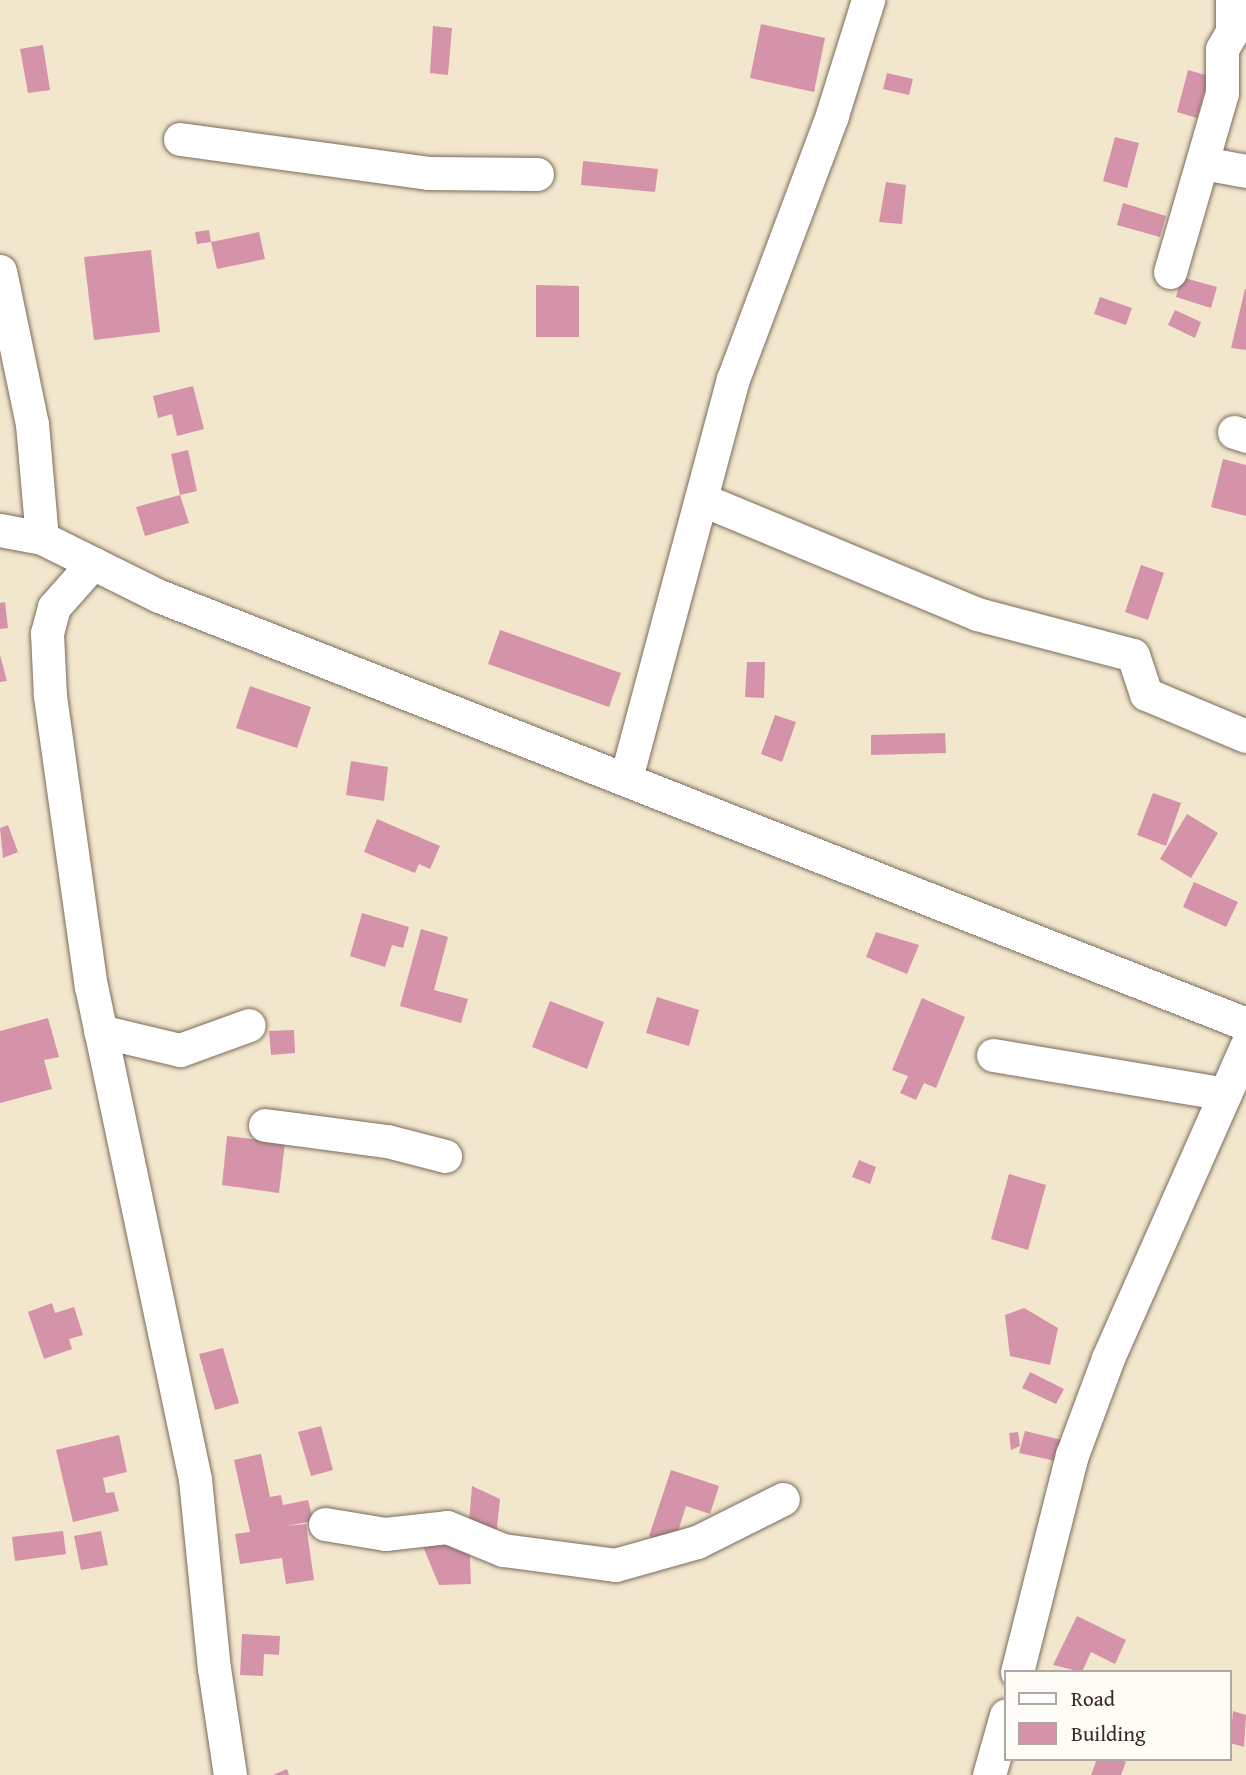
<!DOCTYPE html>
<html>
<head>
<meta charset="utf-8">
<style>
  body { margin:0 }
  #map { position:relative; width:1246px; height:1775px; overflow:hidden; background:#f2e6cd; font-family:"Gentium Book Plus",serif }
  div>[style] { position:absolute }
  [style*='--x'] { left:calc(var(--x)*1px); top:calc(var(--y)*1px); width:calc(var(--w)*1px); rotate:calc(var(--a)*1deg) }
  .building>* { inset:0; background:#d593aa }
  .roads { filter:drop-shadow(0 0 2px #7b6c5b) drop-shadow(0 0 2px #7b6c5b) }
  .minor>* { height:33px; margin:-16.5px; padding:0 16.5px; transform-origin:16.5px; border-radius:16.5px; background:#fff }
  span { translate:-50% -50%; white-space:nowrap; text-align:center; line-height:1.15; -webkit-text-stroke:6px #fdfcf7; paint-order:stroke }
  .legend { position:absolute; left:1004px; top:1670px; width:228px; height:91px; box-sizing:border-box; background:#fdfcf7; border:2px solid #afa8a0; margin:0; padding:9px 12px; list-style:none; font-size:21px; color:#3b2a1e }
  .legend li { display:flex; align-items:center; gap:14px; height:35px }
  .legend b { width:35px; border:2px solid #afa8a0 }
</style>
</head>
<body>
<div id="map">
  <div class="building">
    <div style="clip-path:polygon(761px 24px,825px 38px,814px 92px,750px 78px)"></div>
    <div style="clip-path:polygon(433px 26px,452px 28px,448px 75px,430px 73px)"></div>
    <div style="clip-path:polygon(43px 45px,50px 90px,28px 93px,20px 49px)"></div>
    <div style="clip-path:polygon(1188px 70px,1209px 76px,1197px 118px,1177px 112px)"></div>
    <div style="clip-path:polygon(887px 73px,913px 79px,909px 95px,883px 89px)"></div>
    <div style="clip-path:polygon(1115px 137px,1139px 143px,1127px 188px,1103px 181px)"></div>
    <div style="clip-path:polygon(583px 161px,658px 169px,655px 192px,581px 185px)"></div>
    <div style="clip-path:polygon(886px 182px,906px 185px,902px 224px,879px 222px)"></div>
    <div style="clip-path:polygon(1123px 203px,1166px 216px,1160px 237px,1117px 225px)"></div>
    <div style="clip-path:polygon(209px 230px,211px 242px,197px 244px,195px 232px)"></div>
    <div style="clip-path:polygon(259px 232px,265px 259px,217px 269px,211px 242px)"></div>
    <div style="clip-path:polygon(151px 250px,160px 332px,94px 340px,84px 257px)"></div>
    <div style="clip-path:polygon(1181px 277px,1217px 287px,1211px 308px,1176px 297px)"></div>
    <div style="clip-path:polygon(536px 285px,579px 286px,579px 337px,536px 337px)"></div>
    <div style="clip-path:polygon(1245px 289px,1246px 289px,1246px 350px,1231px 348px)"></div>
    <div style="clip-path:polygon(1100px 297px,1132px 308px,1126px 325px,1094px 314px)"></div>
    <div style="clip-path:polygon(1175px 310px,1201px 322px,1195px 338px,1168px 325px)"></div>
    <div style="clip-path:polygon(193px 386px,204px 429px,177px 436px,172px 414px,158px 418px,153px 396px)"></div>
    <div style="clip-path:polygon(188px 450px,197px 491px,180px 495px,171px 454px)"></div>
    <div style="clip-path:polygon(1223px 459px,1246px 465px,1246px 516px,1211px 507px)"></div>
    <div style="clip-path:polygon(180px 495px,189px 523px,145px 536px,136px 507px)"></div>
    <div style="clip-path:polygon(1141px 565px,1164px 573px,1148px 620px,1125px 612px)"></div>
    <div style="clip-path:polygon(5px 602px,8px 628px,0 629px,0 603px)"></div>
    <div style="clip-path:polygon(500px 630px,621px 673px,609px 707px,488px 664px)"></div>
    <div style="clip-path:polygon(0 655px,7px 681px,0 682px)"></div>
    <div style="clip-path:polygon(747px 662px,765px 662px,764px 698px,745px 697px)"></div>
    <div style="clip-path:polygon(250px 686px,311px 707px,297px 748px,236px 728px)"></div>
    <div style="clip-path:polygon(775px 715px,796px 722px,782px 762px,761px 754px)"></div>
    <div style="clip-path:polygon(945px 733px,946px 753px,871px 755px,871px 735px)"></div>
    <div style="clip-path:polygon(351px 761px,388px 767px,384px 801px,346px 795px)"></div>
    <div style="clip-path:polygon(1153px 793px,1181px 803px,1166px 846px,1137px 835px)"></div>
    <div style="clip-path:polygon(1187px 814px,1218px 833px,1191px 878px,1160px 859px)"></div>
    <div style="clip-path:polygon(377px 819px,440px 846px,430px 869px,419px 864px,415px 873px,364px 852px)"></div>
    <div style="clip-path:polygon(8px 825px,18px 852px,3px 858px,0 828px)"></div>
    <div style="clip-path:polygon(1194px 882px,1238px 902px,1226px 927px,1183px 907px)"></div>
    <div style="clip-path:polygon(362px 913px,409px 927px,403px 948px,392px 945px,385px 967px,350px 956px)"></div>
    <div style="clip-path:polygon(421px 929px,448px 937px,434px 990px,468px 999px,461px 1023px,400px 1006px)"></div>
    <div style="clip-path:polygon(876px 932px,919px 945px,907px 974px,866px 957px)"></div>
    <div style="clip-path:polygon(657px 997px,699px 1010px,689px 1046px,646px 1033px)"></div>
    <div style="clip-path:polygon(922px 998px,965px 1017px,936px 1088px,924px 1083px,916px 1100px,900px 1093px,908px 1076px,892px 1070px)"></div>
    <div style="clip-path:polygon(550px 1001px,604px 1022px,587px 1069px,532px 1047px)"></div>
    <div style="clip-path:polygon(48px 1018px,59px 1057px,44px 1060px,52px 1089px,0 1103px,0 1031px)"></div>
    <div style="clip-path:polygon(294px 1030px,295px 1053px,271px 1055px,269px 1031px)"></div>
    <div style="clip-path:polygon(227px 1136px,285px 1143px,279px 1193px,222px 1185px)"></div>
    <div style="clip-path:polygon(859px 1160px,876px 1167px,870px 1184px,852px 1177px)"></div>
    <div style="clip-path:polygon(1009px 1174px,1046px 1185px,1028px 1250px,991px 1239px)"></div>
    <div style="clip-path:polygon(52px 1303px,55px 1313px,74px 1307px,83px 1335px,69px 1339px,72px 1349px,44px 1359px,28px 1312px)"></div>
    <div style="clip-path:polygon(1024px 1308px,1058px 1328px,1050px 1365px,1010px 1356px,1005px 1315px)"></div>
    <div style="clip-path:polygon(223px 1348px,239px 1403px,215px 1410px,199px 1354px)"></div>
    <div style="clip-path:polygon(1030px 1372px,1064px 1389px,1056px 1404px,1022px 1388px)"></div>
    <div style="clip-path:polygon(321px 1426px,333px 1470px,311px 1476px,298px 1432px)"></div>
    <div style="clip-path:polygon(1025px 1431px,1062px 1440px,1056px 1461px,1019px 1453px)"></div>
    <div style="clip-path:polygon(1018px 1432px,1020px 1446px,1011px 1450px,1009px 1433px)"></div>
    <div style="clip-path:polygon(119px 1435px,127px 1472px,103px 1478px,106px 1493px,114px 1492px,119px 1511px,73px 1522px,56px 1450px)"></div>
    <div style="clip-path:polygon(261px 1454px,270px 1497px,281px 1495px,283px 1505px,308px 1500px,313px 1521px,287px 1526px,306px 1524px,314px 1580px,286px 1584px,282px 1558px,240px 1564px,235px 1534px,250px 1532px,234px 1460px)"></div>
    <div style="clip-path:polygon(671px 1470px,719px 1486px,710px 1514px,686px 1506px,674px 1544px,649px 1536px)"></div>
    <div style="clip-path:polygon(472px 1486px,500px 1499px,496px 1537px,468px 1534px)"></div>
    <div style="clip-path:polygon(63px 1531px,66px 1554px,15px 1561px,12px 1537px)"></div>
    <div style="clip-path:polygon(101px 1531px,108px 1565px,81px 1570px,74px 1536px)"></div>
    <div style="clip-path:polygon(469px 1535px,471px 1584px,439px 1585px,419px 1537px)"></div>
    <div style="clip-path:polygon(1077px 1616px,1126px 1640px,1115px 1664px,1091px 1652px,1082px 1672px,1053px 1665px)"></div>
    <div style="clip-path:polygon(242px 1634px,280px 1636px,279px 1655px,264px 1654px,263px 1676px,240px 1675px)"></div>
    <div style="clip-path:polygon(1233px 1711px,1246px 1715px,1244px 1747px,1230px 1743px)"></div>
    <div style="clip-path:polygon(1097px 1759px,1118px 1759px,1126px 1762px,1121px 1775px,1091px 1775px)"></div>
    <div style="clip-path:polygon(287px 1769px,289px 1775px,273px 1775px)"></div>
  </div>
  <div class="roads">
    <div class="minor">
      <div style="--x:180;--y:139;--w:250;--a:7.8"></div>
      <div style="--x:428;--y:173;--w:109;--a:0.5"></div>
      <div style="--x:1203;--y:163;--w:44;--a:10.5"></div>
      <div style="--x:0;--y:271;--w:156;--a:78.2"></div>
      <div style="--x:32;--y:424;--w:114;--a:85"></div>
      <div style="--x:1170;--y:272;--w:186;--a:-73.8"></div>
      <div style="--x:1222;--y:93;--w:44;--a:-90"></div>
      <div style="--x:1222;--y:49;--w:20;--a:-60"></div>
      <div style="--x:1232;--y:32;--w:32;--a:-90"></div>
      <div style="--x:1234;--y:432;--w:13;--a:18"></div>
      <div style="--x:701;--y:499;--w:299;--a:22.6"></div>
      <div style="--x:977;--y:614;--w:161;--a:14.7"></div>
      <div style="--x:1133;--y:655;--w:41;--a:71.6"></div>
      <div style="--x:1146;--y:694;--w:108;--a:22.8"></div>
      <div style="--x:0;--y:530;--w:43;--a:10.8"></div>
      <div style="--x:42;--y:538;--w:131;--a:26.4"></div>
      <div style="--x:159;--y:596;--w:1168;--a:21.49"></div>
      <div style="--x:93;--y:563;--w:59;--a:131.6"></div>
      <div style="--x:54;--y:607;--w:27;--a:105"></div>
      <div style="--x:47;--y:633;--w:63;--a:87.3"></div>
      <div style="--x:50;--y:696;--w:293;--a:82"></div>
      <div style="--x:91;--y:986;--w:504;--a:78.09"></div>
      <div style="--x:195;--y:1479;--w:190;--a:84.3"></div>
      <div style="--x:214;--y:1668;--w:108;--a:81.5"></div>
      <div style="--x:626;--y:778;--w:413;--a:-75"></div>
      <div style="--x:733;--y:379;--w:282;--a:-69.4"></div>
      <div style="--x:832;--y:115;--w:121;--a:-72.6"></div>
      <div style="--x:100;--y:1031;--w:82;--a:13.4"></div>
      <div style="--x:180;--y:1050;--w:73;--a:-19.9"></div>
      <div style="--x:993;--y:1055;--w:235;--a:9.5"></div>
      <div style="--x:265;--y:1125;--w:123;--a:7.5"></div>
      <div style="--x:387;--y:1141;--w:60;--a:14.5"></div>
      <div style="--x:325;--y:1524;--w:61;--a:9.5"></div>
      <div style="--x:385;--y:1534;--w:62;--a:-6.4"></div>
      <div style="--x:447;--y:1527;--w:61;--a:22.3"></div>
      <div style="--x:503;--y:1550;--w:113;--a:7.6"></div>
      <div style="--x:615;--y:1565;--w:85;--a:-15.7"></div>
      <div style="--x:697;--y:1542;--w:96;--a:-26.6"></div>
      <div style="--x:1017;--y:1672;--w:224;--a:-75.8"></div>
      <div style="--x:1072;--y:1455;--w:103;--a:-69.6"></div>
      <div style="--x:1108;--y:1358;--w:341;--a:-66.1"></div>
      <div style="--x:989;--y:1775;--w:62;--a:-74.2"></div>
    </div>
  </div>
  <ul class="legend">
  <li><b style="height:9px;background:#fff"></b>Road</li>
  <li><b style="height:19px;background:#d593aa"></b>Building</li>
  </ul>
</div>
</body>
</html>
